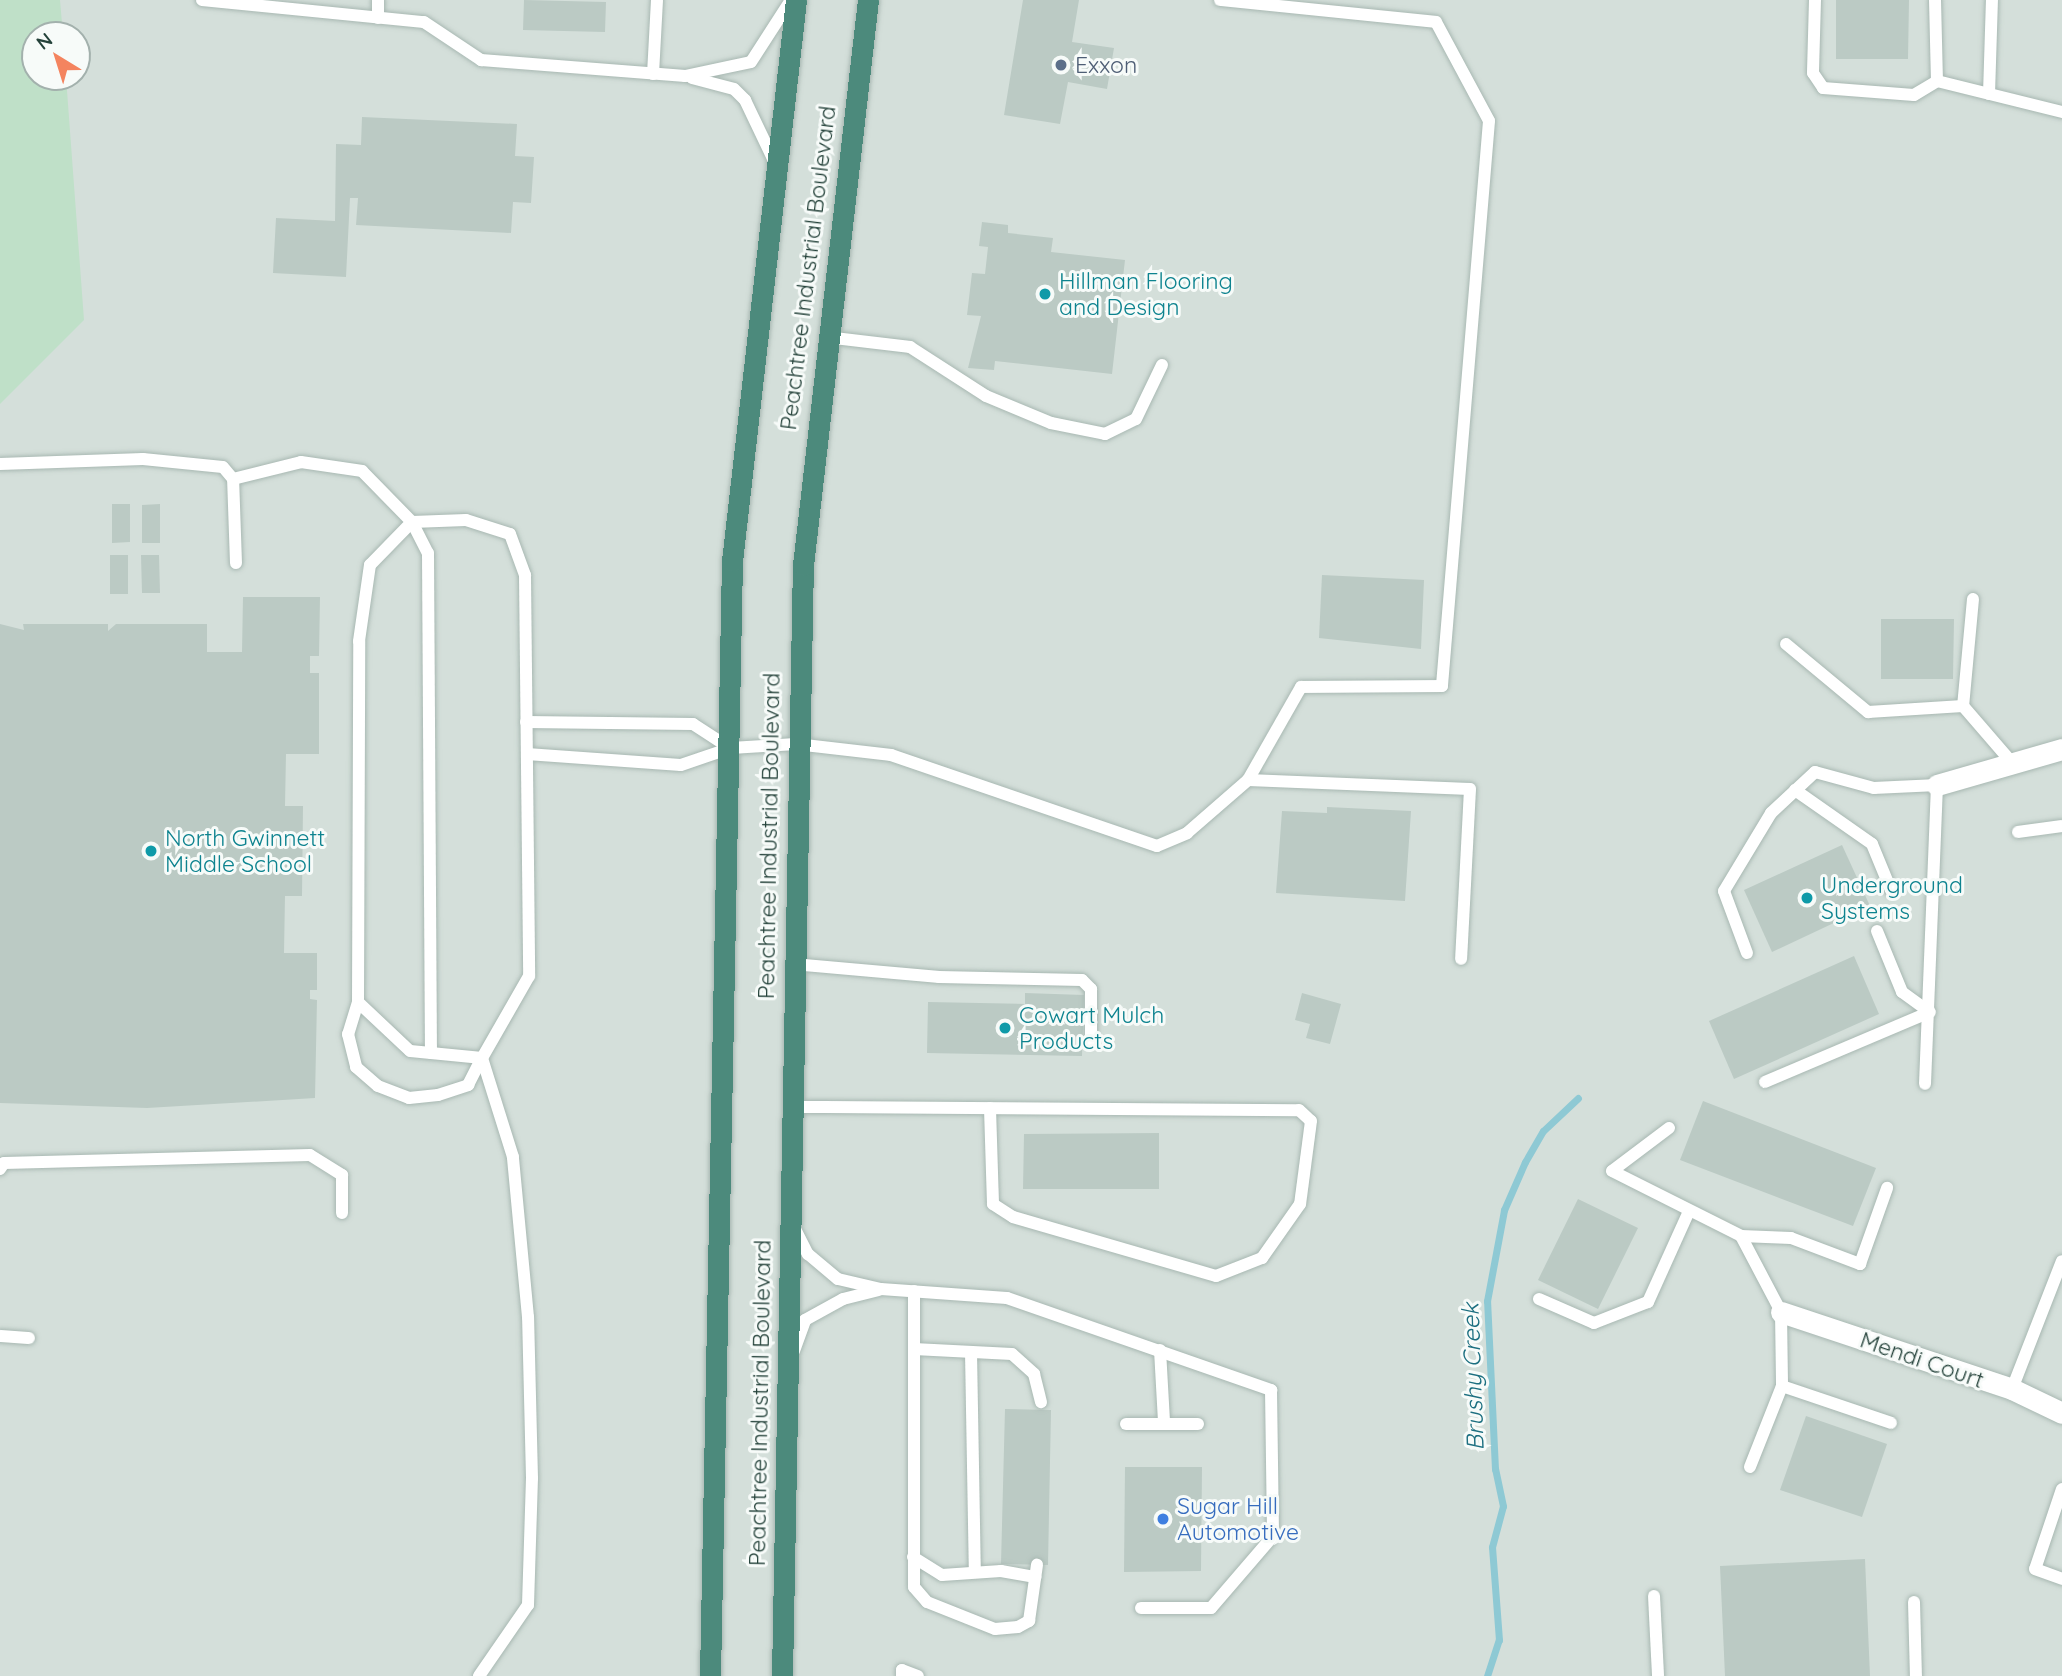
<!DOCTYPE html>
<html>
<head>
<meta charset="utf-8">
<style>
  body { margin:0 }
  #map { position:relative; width:2062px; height:1676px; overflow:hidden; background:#e6efeb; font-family:Quicksand,sans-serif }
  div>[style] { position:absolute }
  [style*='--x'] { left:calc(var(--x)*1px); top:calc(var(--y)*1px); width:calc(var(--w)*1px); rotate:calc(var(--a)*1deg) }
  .built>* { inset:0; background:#d4dfda }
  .green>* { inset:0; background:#bfe0c8 }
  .stream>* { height:7px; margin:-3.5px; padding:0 3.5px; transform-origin:3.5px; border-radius:3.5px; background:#8ec9d4 }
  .building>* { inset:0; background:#bbcac4 }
  .roads { filter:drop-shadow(0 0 2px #a8b8b2) drop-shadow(0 0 2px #a8b8b2) }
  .service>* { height:12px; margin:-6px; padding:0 6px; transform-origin:6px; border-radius:6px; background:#fff }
  .minor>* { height:21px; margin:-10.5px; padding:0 10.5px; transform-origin:10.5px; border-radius:10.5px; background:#fff }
  .trunk>* { height:21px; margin:-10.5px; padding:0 10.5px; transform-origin:10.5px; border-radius:10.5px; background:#4c8a7c }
  .dots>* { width:19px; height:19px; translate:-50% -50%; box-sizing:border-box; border:4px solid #f7fbf9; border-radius:50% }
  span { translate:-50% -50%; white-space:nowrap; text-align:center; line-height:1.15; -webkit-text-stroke:6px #f7fbf9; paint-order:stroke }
  .service-label { font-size:23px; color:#4e5e75 }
  .left { translate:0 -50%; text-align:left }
  .street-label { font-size:23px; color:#24423a }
  .culture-label { font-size:23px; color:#0d838f }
  .shop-label { font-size:23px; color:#366cbe }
  .water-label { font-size:24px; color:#1c6f80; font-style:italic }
  .north { position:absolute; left:21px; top:21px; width:70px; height:70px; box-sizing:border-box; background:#f7fbf9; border:2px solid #a3b1ad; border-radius:50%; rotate:322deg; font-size:19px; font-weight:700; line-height:28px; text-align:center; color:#24423a }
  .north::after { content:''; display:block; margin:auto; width:24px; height:32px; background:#f4845f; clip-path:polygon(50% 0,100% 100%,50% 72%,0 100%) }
</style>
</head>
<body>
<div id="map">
  <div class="built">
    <div style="clip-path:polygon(evenodd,0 0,2062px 0,2062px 1676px,0 1676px,0 0,35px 35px,77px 35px,77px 77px,35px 77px,35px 35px)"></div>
  </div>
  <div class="green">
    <div style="clip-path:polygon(0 0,60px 0,63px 35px,35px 35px,35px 77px,66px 77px,84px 320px,0 404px)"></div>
  </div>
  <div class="stream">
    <div style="--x:1487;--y:1676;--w:38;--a:-72"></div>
    <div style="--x:1499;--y:1640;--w:93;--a:-94.3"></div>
    <div style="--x:1492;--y:1547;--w:42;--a:-75"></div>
    <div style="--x:1503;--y:1506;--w:38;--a:-102"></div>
    <div style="--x:1495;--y:1469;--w:168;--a:-92.7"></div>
    <div style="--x:1487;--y:1301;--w:93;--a:-79.4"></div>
    <div style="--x:1504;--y:1210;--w:52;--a:-66.4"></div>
    <div style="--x:1525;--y:1162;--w:36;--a:-60"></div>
    <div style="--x:1543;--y:1131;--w:48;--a:-43.3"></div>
  </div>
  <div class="building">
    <div style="clip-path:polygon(524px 0,606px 2px,605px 32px,523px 30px)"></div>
    <div style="clip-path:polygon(1023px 0,1079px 0,1072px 42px,1114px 48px,1107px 89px,1068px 82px,1060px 124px,1004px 115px)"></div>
    <div style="clip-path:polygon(1836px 0,1909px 0,1908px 59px,1836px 59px)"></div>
    <div style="clip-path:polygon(362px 117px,517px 124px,515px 156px,534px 157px,531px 203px,513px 202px,511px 233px,356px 225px,358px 198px,350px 198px,346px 277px,273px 273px,276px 218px,335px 221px,336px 144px,361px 145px)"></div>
    <div style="clip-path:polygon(982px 222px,1008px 225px,1008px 233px,1053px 238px,1051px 252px,1125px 260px,1112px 374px,995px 361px,994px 370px,968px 368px,981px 316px,967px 315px,972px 273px,985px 274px,988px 247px,979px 246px)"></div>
    <div style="clip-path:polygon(112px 504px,130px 504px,130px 542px,112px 543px)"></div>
    <div style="clip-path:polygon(160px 504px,160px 543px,142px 543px,142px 505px)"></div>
    <div style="clip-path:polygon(110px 555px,128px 555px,128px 594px,110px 594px)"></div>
    <div style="clip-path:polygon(141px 555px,159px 555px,160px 593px,142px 593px)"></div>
    <div style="clip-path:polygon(1322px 575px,1424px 580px,1421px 649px,1319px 638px)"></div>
    <div style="clip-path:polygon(243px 597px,320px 597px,319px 656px,310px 656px,310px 673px,319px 673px,319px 754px,286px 754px,285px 806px,303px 806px,302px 896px,285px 896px,284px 953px,317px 953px,317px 990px,310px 990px,310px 999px,317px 1000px,315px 1098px,147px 1108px,0 1103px,0 624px,24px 630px,23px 624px,108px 624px,108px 631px,116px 624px,207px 624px,207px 652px,242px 652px)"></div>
    <div style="clip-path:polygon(1881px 619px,1954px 619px,1953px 679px,1881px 679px)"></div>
    <div style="clip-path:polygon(1327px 807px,1411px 811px,1405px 901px,1276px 893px,1282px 811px,1327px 813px)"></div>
    <div style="clip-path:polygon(1842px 845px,1870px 906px,1772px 952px,1744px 890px)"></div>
    <div style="clip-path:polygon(1854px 956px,1879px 1014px,1734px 1079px,1709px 1021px)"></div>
    <div style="clip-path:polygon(1025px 993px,1084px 995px,1082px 1056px,927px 1053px,928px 1002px,1025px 1004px)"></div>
    <div style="clip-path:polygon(1302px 993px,1341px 1004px,1330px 1044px,1306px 1038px,1310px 1024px,1295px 1020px)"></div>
    <div style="clip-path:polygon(1703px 1101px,1876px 1168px,1853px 1226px,1680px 1160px)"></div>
    <div style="clip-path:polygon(1159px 1133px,1159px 1189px,1023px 1189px,1024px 1134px)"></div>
    <div style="clip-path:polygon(1578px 1199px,1638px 1228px,1598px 1309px,1538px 1280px)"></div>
    <div style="clip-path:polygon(1005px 1409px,1051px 1410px,1048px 1565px,1001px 1564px)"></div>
    <div style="clip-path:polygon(1806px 1416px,1887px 1444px,1862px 1517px,1780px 1490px)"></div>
    <div style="clip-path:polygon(1125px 1467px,1202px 1467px,1201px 1571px,1124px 1572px)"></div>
    <div style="clip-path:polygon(1865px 1559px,1870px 1676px,1725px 1676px,1720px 1566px)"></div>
  </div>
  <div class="roads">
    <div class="service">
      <div style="--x:202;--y:0;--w:223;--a:5.7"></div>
      <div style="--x:424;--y:22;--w:69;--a:33.7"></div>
      <div style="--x:481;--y:60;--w:205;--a:4.5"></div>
      <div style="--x:685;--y:76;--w:67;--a:-12"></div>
      <div style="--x:751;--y:62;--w:74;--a:-57.2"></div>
      <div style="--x:1220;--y:0;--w:217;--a:5.8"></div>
      <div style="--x:1436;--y:22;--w:112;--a:61.8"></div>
      <div style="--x:1489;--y:121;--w:567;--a:94.76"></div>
      <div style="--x:1442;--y:686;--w:141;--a:179.6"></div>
      <div style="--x:1301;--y:687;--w:107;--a:119.7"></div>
      <div style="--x:1815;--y:0;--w:73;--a:91.6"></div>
      <div style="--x:1813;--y:73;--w:18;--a:56"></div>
      <div style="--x:1823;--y:88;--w:91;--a:4.4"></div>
      <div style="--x:1914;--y:95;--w:27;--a:-31"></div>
      <div style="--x:1937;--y:81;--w:129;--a:13.9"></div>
      <div style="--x:1935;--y:0;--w:81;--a:88.6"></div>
      <div style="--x:378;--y:18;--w:18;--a:-90"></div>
      <div style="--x:653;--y:74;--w:74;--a:-86.9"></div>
      <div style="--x:692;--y:78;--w:43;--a:14.7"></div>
      <div style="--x:734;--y:89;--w:16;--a:45"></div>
      <div style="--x:745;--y:100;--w:70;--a:64.5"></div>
      <div style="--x:1989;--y:94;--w:94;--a:-88.2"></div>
      <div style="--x:826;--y:337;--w:85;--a:6.8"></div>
      <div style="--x:910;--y:347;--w:90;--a:32.8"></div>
      <div style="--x:986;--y:396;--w:70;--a:22.6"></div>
      <div style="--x:1051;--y:423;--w:55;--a:11.5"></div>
      <div style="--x:1105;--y:434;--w:34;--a:-26"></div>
      <div style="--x:1136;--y:419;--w:60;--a:-64.3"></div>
      <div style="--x:0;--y:464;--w:143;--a:-2"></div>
      <div style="--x:143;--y:459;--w:80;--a:5.7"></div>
      <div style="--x:223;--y:467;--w:16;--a:50"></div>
      <div style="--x:466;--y:520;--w:46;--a:17.7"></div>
      <div style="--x:510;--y:534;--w:44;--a:69.9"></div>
      <div style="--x:525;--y:575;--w:401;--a:89.4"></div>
      <div style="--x:529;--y:976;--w:95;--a:119.8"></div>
      <div style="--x:482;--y:1058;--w:72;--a:-174.4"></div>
      <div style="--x:410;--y:1051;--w:71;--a:-136.7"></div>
      <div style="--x:358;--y:1002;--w:361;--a:-89.8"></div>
      <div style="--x:359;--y:641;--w:77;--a:-81.8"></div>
      <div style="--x:370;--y:565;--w:60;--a:-45.7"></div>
      <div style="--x:412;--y:522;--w:54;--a:-2.1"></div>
      <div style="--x:236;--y:563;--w:84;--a:-92"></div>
      <div style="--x:233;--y:479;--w:70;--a:-14"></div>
      <div style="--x:301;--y:462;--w:62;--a:8.4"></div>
      <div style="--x:362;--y:471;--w:71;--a:45.6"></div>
      <div style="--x:412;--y:522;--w:35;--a:63"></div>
      <div style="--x:428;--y:553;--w:500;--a:89.66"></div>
      <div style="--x:1973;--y:599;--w:107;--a:95.3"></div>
      <div style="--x:1963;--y:706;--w:77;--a:49.2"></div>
      <div style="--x:1786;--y:644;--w:107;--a:39.7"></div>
      <div style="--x:1868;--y:712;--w:95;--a:-3.6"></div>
      <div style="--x:526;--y:722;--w:167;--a:0.7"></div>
      <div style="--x:693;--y:724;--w:44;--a:33"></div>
      <div style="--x:527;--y:754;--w:154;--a:4.1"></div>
      <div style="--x:681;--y:765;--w:53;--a:-18.8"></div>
      <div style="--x:731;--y:748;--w:65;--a:-3.5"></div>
      <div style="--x:796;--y:744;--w:96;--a:6.6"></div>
      <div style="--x:891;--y:755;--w:281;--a:18.9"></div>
      <div style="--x:1157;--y:846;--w:33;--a:-23"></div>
      <div style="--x:1187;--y:833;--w:81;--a:-41"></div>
      <div style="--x:1248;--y:780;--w:222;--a:2.3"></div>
      <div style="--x:1470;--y:789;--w:170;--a:93"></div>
      <div style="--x:1795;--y:790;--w:94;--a:35"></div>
      <div style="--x:1872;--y:844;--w:50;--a:67.6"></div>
      <div style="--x:2018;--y:832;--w:44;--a:-7.8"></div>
      <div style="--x:1877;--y:931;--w:66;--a:67.7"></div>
      <div style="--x:1902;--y:992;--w:34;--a:36"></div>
      <div style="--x:1747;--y:953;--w:66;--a:-110.4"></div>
      <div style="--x:1724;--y:891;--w:91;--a:-58.9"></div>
      <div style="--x:1771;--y:813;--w:60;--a:-43"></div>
      <div style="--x:1815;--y:772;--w:61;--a:15.2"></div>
      <div style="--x:1874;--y:788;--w:63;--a:-2.7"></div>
      <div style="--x:1937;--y:785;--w:299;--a:92.3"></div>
      <div style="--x:793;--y:964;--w:147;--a:5.1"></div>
      <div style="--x:939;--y:977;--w:143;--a:1.2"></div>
      <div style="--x:1082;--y:980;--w:13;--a:45"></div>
      <div style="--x:1091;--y:989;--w:52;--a:90"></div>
      <div style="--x:358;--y:1002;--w:34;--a:107"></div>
      <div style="--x:348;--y:1034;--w:34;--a:76"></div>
      <div style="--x:356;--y:1067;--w:29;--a:41"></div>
      <div style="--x:378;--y:1086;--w:33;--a:21"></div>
      <div style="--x:409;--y:1098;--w:29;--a:-6"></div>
      <div style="--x:438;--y:1095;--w:32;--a:-18"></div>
      <div style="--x:468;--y:1085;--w:30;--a:-63"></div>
      <div style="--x:1765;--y:1082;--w:179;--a:-23"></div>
      <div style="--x:791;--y:1107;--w:33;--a:0"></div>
      <div style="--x:824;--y:1107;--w:475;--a:0.4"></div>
      <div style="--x:1299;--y:1110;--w:16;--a:43"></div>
      <div style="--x:1311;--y:1121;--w:84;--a:97.5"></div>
      <div style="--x:1300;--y:1204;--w:66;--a:125.1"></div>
      <div style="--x:1262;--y:1258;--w:49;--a:158.6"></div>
      <div style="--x:1216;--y:1276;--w:211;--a:-163.8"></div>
      <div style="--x:1013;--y:1217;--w:24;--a:-147"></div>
      <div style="--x:993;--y:1204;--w:96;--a:-91.8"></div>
      <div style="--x:1669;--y:1128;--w:71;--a:143"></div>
      <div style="--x:1612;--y:1171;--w:144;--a:26.7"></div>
      <div style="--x:1741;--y:1236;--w:86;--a:62.2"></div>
      <div style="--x:1781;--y:1312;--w:74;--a:89.2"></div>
      <div style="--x:1782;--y:1386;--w:87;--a:111.6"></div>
      <div style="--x:0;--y:1169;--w:7;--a:-56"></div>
      <div style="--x:4;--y:1163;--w:306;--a:-1.5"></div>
      <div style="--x:310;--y:1155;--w:38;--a:32"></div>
      <div style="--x:342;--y:1175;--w:38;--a:90"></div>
      <div style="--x:793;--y:1225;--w:33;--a:63"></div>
      <div style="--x:808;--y:1254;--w:39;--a:40"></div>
      <div style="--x:838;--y:1279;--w:44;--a:13.1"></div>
      <div style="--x:881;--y:1289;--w:126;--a:4.1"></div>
      <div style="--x:1007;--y:1298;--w:280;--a:19.2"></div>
      <div style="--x:1271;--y:1390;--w:146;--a:89.2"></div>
      <div style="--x:1273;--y:1536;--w:95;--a:130.7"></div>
      <div style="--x:1211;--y:1608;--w:70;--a:180"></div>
      <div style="--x:1741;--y:1236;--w:50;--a:2.3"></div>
      <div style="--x:1791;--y:1238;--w:74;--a:20.6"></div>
      <div style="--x:1860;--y:1264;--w:81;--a:-70.4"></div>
      <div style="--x:914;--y:1291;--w:296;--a:90"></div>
      <div style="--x:914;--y:1587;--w:20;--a:49"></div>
      <div style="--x:927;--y:1602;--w:73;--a:21.7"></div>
      <div style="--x:995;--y:1629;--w:23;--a:-5"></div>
      <div style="--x:1018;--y:1627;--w:13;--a:-29"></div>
      <div style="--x:1029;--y:1621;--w:57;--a:-81.9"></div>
      <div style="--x:1539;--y:1299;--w:60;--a:23.6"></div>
      <div style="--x:1594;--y:1323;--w:58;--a:-21.3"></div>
      <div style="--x:1648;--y:1302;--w:100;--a:-65.7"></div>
      <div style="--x:0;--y:1336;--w:29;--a:4"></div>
      <div style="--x:914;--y:1349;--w:98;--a:2.9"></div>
      <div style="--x:1012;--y:1354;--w:30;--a:42"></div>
      <div style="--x:1034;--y:1374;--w:29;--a:76"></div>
      <div style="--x:1160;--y:1350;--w:72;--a:86.8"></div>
      <div style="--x:794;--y:1351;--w:33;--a:-70"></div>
      <div style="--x:805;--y:1320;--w:43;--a:-28.9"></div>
      <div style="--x:843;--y:1299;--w:36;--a:-14"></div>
      <div style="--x:971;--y:1352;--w:220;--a:89"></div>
      <div style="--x:1782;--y:1386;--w:115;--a:18.7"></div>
      <div style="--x:2012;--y:1389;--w:137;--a:-68.7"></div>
      <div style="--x:1126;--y:1424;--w:72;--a:0"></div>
      <div style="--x:2062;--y:1489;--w:84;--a:108.6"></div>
      <div style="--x:2035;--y:1569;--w:29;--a:20"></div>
      <div style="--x:913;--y:1557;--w:34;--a:32"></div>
      <div style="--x:942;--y:1575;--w:59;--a:-3.9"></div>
      <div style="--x:1001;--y:1571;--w:35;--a:10"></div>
      <div style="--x:1654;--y:1596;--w:80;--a:87.1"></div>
      <div style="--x:1914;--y:1602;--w:74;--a:88.5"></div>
      <div style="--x:479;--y:1676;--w:86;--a:-55.4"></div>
      <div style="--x:528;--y:1605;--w:127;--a:-88.2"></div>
      <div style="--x:532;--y:1478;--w:161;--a:-91.4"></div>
      <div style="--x:528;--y:1317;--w:161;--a:-95.4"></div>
      <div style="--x:513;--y:1157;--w:104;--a:-107.4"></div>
      <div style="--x:902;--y:1676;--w:6;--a:-90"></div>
      <div style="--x:902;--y:1670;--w:17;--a:21"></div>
    </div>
    <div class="minor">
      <div style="--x:1937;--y:785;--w:130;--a:-16.1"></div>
      <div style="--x:1781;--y:1312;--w:243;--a:18.4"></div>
      <div style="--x:2012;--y:1389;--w:55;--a:25.6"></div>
    </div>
    <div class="trunk">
      <div style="--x:710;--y:1676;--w:1115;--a:-88.87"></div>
      <div style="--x:732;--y:561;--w:565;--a:-83.49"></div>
      <div style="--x:782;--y:1676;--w:1111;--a:-88.92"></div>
      <div style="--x:803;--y:565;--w:569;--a:-83.44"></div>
    </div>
  </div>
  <div class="dots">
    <div style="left:1061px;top:65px;background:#5c6f8a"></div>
    <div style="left:1045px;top:294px;background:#0f9aa8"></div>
    <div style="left:151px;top:851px;background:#0f9aa8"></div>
    <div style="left:1807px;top:898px;background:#0f9aa8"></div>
    <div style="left:1005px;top:1028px;background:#0f9aa8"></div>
    <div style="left:1163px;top:1519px;background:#3f7fe0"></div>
  </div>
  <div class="service-label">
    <span class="left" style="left:1075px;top:65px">Exxon</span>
  </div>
  <div class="street-label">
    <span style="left:808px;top:268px;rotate:-83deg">Peachtree Industrial Boulevard</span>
    <span style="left:769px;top:836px;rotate:-89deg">Peachtree Industrial Boulevard</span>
    <span style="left:1922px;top:1360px;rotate:19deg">Mendi Court</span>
    <span style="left:760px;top:1403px;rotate:-89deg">Peachtree Industrial Boulevard</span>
  </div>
  <div class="culture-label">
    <span class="left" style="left:1059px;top:294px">Hillman Flooring<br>and Design</span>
    <span class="left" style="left:165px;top:851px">North Gwinnett<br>Middle School</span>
    <span class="left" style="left:1821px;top:898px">Underground<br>Systems</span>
    <span class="left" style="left:1019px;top:1028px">Cowart Mulch<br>Products</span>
  </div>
  <div class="shop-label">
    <span class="left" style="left:1177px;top:1519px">Sugar Hill<br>Automotive</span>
  </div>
  <div class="water-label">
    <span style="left:1473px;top:1377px;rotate:-92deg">Brushy Creek</span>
  </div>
  <div class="north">N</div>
</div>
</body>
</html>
